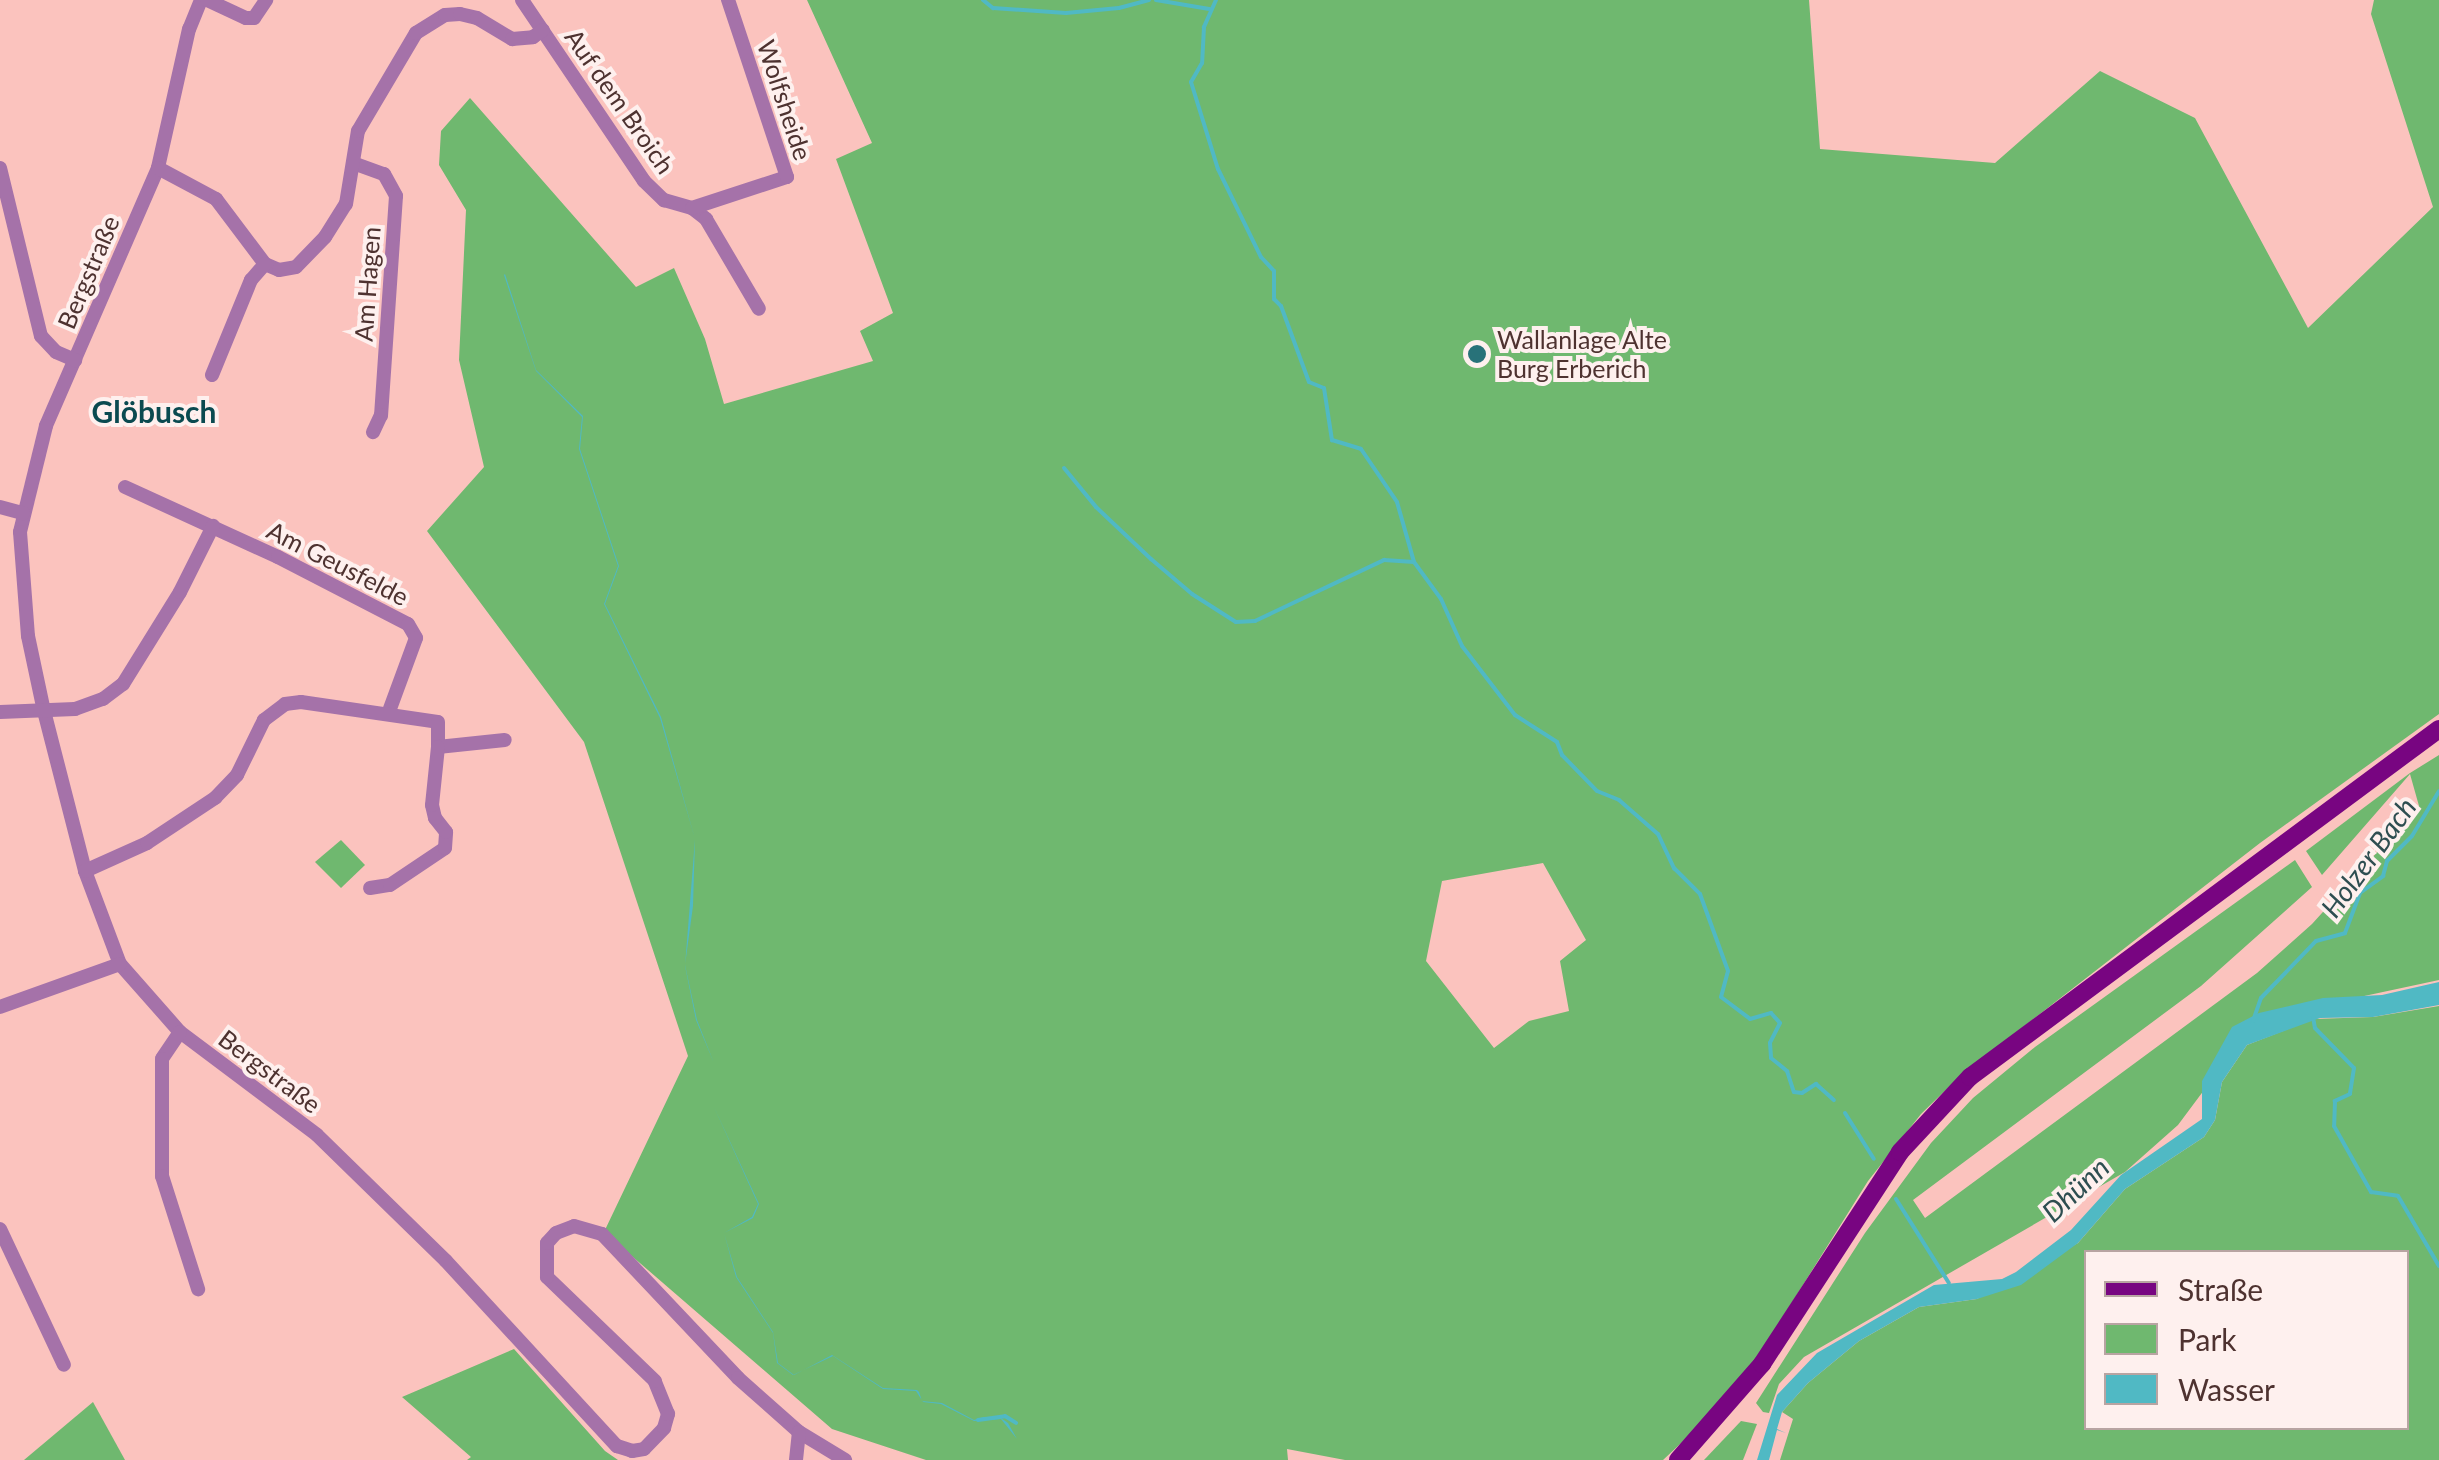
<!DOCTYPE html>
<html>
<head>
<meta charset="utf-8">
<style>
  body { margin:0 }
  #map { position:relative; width:2439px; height:1460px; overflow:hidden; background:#fbc3be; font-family:Lato,sans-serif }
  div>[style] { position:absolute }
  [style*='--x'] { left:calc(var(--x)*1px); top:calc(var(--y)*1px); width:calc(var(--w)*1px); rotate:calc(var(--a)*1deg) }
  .green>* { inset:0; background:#6fb86f }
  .water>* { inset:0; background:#50b9c4 }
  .stream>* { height:4px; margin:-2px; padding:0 2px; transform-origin:2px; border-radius:2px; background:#50b9c4 }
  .minor>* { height:14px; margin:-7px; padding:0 7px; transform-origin:7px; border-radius:7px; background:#a572a9 }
  .major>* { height:18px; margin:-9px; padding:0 9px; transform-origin:9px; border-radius:9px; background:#780581 }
  .dots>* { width:28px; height:28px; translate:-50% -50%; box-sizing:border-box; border:5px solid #fef0ee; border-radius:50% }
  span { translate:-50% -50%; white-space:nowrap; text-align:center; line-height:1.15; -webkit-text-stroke:8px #fef0ee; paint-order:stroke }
  .street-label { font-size:25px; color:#4e3230 }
  .poi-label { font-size:25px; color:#4e3230 }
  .left { translate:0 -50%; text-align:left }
  .water-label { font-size:28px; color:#2e4e51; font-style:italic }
  .quarter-label { font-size:30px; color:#0a4a50; font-weight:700 }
  .legend { position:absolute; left:2084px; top:1250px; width:325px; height:180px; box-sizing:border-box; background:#fef0ee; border:2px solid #b8a4a2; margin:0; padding:12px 18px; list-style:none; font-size:30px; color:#4e3230 }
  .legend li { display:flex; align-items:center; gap:20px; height:50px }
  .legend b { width:50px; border:2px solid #b8a4a2 }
</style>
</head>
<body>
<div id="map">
  <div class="green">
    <div style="clip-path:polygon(evenodd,807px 0,1809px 0,1820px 149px,1995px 163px,2100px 71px,2195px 118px,2308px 328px,2433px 207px,2371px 14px,2374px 0,2439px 0,2439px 714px,2260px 843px,1960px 1076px,1921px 1114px,1868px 1181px,1761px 1352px,1712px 1414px,1663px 1460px,1345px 1460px,1287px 1449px,1288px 1460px,926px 1460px,832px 1429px,604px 1232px,688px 1056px,584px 742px,427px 531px,484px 467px,459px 360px,466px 210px,439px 165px,441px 131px,470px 98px,636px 287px,674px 268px,705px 339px,724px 404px,873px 361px,860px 331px,893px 313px,836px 159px,872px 143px,807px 0,1543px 863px,1586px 940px,1560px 961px,1569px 1011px,1529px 1021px,1494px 1048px,1426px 961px,1442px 881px,1543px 863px)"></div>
    <div style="clip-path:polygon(2439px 755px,2439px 980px,2257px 1019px,2178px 1125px,2125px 1172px,1804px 1357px,1779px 1384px,1769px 1413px,1763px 1412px,1756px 1403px,1865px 1233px,1931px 1143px,1973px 1098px,2035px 1047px,2295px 860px,2312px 887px,2201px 986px,1913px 1200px,1925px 1218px,2257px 973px,2312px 924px,2419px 806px,2410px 774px,2322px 875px,2306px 851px,2410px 773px)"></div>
    <div style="clip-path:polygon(341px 840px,365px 865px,341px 888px,315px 862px)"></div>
    <div style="clip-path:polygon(evenodd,2439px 1006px,2439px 1460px,1780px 1460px,1793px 1419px,1782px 1412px,1808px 1383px,1859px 1341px,1919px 1307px,1977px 1299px,2078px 1243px,2125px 1189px,2204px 1137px,2215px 1120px,2222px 1082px,2247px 1045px,2314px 1019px,2373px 1017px,2439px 1006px,2086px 1252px,2406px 1252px,2406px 1428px,2086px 1428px,2086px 1252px)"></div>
    <div style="clip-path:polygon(514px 1349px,605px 1451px,618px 1460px,467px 1460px,471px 1457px,402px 1397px)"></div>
    <div style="clip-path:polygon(93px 1402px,125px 1460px,24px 1460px)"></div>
    <div style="clip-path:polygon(1741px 1421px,1757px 1424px,1743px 1460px,1704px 1460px)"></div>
  </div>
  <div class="water">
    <div style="clip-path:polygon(504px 275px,505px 274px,536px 370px,583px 416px,580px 449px,619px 566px,605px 604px,661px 717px,695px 839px,693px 906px,685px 965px,697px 1020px,714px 1063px,713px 1105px,759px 1204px,753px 1218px,724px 1233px,737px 1277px,773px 1332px,778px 1363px,794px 1375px,832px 1355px,883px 1388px,917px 1390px,919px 1392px,922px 1401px,942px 1403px,974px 1420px,984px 1417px,994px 1417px,1001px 1418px,1008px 1423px,1017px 1439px,1001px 1419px,974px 1421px,941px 1404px,923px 1402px,916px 1391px,883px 1389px,833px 1356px,793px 1375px,777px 1363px,773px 1333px,736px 1277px,724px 1233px,752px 1217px,758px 1204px,713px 1105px,714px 1063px,696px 1020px,685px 966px,695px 839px,660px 718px,604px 604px,618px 566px,579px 449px,582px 417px,536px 371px)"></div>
    <div style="clip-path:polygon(2439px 982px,2439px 1005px,2373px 1017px,2320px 1018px,2247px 1045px,2222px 1082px,2215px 1120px,2204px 1137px,2125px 1189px,2078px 1243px,2021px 1285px,1977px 1299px,1919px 1307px,1859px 1341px,1808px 1383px,1782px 1412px,1777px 1429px,1786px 1433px,1809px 1460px,1786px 1433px,1777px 1430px,1769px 1460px,1757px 1460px,1777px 1395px,1817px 1353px,1934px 1285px,2002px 1279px,2016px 1272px,2071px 1230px,2121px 1175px,2202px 1119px,2202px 1081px,2232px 1027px,2259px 1013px,2323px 998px,2382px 995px)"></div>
  </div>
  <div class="stream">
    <div style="--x:983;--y:0;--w:13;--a:39"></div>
    <div style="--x:993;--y:8;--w:73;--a:3.9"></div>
    <div style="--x:1066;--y:13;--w:53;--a:-5.4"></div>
    <div style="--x:1119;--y:8;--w:31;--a:-15"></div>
    <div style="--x:1156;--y:0;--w:54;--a:9.6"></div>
    <div style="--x:1216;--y:0;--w:30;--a:114"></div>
    <div style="--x:1204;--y:27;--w:36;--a:93"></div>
    <div style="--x:1202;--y:63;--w:22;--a:120"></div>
    <div style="--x:1191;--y:82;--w:91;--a:72.8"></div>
    <div style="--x:1218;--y:169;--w:98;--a:64"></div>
    <div style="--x:1261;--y:257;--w:19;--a:47"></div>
    <div style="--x:1274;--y:271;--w:28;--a:90"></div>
    <div style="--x:1274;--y:299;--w:10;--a:45"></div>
    <div style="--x:1281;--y:306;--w:81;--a:69.8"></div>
    <div style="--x:1309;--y:382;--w:16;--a:22"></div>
    <div style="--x:1324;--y:388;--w:53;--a:81.3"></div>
    <div style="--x:1332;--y:440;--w:30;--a:17"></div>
    <div style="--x:1361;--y:449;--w:64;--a:55.8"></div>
    <div style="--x:1397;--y:502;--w:62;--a:74.2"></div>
    <div style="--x:1414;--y:562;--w:46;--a:53.9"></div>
    <div style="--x:1441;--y:599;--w:51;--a:65.9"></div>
    <div style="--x:1462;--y:646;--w:87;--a:52.5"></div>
    <div style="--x:1515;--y:715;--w:50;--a:32.7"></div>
    <div style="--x:1557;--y:742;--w:14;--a:69"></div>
    <div style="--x:1562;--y:755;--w:50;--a:45.8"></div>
    <div style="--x:1597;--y:791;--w:24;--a:22"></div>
    <div style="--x:1619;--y:800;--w:52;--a:41.1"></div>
    <div style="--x:1658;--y:834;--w:38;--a:65"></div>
    <div style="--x:1674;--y:868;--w:37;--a:45"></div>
    <div style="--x:1700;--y:894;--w:82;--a:70"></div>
    <div style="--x:1728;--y:971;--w:27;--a:105"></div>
    <div style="--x:1721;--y:997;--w:36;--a:37"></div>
    <div style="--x:1750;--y:1019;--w:22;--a:-16"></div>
    <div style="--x:1771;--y:1013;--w:13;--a:48"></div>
    <div style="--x:1780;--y:1023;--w:22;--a:117"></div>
    <div style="--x:1770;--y:1043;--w:15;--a:86"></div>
    <div style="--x:1771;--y:1058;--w:21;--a:39"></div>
    <div style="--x:1787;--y:1071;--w:22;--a:72"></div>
    <div style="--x:1794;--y:1092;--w:8;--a:7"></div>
    <div style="--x:1802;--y:1093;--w:17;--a:-33"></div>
    <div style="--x:1816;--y:1084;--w:24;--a:42"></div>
    <div style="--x:1064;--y:468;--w:50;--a:50.6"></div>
    <div style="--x:1096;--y:507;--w:76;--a:43.4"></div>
    <div style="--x:1151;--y:559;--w:54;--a:40.5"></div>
    <div style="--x:1192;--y:594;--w:52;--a:32.5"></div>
    <div style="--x:1236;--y:622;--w:19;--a:-3"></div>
    <div style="--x:1255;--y:621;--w:143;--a:-25.3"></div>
    <div style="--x:1384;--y:560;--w:30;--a:4"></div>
    <div style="--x:2313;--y:1017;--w:11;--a:80"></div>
    <div style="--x:2315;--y:1028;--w:56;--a:45.7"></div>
    <div style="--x:2354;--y:1068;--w:26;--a:99"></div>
    <div style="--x:2350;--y:1094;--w:17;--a:155"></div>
    <div style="--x:2335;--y:1101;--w:25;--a:92"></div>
    <div style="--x:2334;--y:1126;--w:76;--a:60.7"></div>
    <div style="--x:2371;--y:1192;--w:27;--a:8"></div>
    <div style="--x:2398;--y:1196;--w:81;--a:59.6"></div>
    <div style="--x:2253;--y:1021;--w:24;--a:-71"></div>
    <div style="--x:2261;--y:998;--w:79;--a:-46"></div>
    <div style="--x:2316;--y:941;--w:30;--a:-15"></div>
    <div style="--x:2345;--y:933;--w:43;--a:-69.4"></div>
    <div style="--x:2360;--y:893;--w:29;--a:-36"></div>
    <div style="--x:2383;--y:876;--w:16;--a:-75"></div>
    <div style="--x:2387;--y:861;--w:35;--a:-45"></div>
    <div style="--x:2412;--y:836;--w:52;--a:-59"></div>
    <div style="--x:1845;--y:1113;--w:54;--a:57.8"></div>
    <div style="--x:1896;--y:1199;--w:99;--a:57.8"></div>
    <div style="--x:978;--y:1420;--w:27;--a:-8"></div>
    <div style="--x:1005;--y:1416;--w:13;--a:32"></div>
  </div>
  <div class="minor">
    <div style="--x:201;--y:0;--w:31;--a:112"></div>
    <div style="--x:189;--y:29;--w:142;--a:102.6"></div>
    <div style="--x:158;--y:168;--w:281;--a:113.5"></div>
    <div style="--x:46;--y:426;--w:109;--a:103.8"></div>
    <div style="--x:20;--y:532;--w:104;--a:85.6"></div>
    <div style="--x:28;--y:636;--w:77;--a:78"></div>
    <div style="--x:44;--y:711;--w:165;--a:75.6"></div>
    <div style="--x:85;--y:871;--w:99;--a:69.4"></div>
    <div style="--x:120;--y:964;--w:91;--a:48.6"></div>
    <div style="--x:180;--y:1032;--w:171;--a:36.9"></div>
    <div style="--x:317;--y:1135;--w:180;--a:44.3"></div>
    <div style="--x:446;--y:1261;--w:252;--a:47.3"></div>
    <div style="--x:617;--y:1446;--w:16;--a:18"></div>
    <div style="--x:632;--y:1451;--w:12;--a:-9"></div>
    <div style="--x:644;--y:1449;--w:29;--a:-46"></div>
    <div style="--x:664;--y:1428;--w:15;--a:-74"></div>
    <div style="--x:668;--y:1414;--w:35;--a:-112"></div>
    <div style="--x:655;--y:1381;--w:150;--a:-136.1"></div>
    <div style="--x:547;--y:1277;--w:34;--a:-90"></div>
    <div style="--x:547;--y:1243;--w:13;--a:-48"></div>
    <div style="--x:556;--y:1233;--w:19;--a:-21"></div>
    <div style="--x:574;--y:1226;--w:29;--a:16"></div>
    <div style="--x:602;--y:1234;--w:198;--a:46.6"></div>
    <div style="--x:738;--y:1378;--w:81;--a:41.5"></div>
    <div style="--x:799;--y:1432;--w:54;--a:31.3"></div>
    <div style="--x:207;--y:0;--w:43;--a:24.8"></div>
    <div style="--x:246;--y:18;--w:8;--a:0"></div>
    <div style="--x:254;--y:18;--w:22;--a:-56"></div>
    <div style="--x:522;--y:0;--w:218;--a:56"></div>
    <div style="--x:644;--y:181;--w:28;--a:44"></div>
    <div style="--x:664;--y:200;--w:29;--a:16"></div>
    <div style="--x:692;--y:208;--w:18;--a:38"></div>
    <div style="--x:706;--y:219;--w:104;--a:59.5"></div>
    <div style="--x:353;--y:163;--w:33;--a:20"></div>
    <div style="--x:384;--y:174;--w:25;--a:61"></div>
    <div style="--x:396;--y:196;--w:220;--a:93.9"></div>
    <div style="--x:381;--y:415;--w:19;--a:115"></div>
    <div style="--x:0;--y:168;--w:173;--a:76.3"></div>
    <div style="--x:41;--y:336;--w:22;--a:47"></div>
    <div style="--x:56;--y:352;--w:21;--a:23"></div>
    <div style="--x:158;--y:168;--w:66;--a:28.1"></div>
    <div style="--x:216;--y:199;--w:81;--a:53"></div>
    <div style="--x:265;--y:264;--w:15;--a:23"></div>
    <div style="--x:279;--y:270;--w:17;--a:-10"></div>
    <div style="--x:296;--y:267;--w:42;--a:-46"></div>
    <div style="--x:325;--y:237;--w:39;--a:-58"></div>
    <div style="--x:346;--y:204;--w:74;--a:-80.7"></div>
    <div style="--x:358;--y:131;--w:114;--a:-59.4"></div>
    <div style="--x:416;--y:33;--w:34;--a:-32"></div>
    <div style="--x:445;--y:15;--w:15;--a:-4"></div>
    <div style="--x:460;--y:14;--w:17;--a:13"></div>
    <div style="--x:477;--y:18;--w:41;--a:31"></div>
    <div style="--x:512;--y:39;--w:21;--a:-5"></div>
    <div style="--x:533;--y:37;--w:12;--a:-35"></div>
    <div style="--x:692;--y:208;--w:100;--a:-18.1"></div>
    <div style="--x:787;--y:177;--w:187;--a:-108.4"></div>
    <div style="--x:212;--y:375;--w:103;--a:-67.7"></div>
    <div style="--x:251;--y:280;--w:21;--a:-49"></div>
    <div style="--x:125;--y:487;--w:168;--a:24.6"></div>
    <div style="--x:278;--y:557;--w:146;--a:27.3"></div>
    <div style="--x:408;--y:624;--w:16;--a:60"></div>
    <div style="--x:416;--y:638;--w:81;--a:110.2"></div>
    <div style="--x:0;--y:507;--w:24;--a:15"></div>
    <div style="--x:0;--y:712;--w:75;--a:-2.3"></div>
    <div style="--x:75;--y:709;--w:30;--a:-20"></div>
    <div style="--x:103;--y:699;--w:25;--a:-37"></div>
    <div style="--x:123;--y:684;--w:108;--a:-58.2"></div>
    <div style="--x:180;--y:592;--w:74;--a:-63.4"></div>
    <div style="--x:85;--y:871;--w:68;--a:-24.3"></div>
    <div style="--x:147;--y:843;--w:82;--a:-33.5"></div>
    <div style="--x:215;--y:798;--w:32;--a:-46"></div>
    <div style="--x:237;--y:775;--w:61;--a:-63.9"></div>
    <div style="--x:264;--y:720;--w:26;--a:-37"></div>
    <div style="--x:285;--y:704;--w:16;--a:-7"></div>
    <div style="--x:301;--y:702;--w:138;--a:8.3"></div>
    <div style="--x:438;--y:722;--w:25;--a:90"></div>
    <div style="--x:438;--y:747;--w:67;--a:-6"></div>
    <div style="--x:370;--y:888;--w:20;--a:-9"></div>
    <div style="--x:390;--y:885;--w:66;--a:-33.9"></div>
    <div style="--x:445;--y:848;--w:16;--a:-86"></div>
    <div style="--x:446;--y:832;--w:18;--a:-128"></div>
    <div style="--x:435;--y:818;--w:13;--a:-103"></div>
    <div style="--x:432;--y:805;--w:58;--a:-84.1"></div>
    <div style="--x:0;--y:1007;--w:127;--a:-19.7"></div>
    <div style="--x:180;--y:1032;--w:32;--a:124"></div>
    <div style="--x:162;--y:1059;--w:117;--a:90"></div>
    <div style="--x:162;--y:1176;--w:119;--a:72.3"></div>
    <div style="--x:0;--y:1229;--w:150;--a:64.8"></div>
    <div style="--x:796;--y:1460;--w:28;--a:-84"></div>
  </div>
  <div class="major">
    <div style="--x:1678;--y:1460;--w:128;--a:-48.8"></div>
    <div style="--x:1762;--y:1364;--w:253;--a:-56.9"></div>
    <div style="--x:1900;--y:1152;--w:103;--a:-47"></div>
    <div style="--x:1970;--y:1077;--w:584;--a:-36.58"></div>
  </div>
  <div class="dots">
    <div style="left:1477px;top:354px;background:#287279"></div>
  </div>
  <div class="street-label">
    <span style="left:785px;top:100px;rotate:72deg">Wolfsheide</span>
    <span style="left:620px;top:101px;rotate:55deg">Auf dem Broich</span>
    <span style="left:88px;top:272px;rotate:-67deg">Bergstraße</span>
    <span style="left:367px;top:284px;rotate:-86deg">Am Hagen</span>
    <span style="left:338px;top:563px;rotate:27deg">Am Geusfelde</span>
    <span style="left:270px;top:1071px;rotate:37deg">Bergstraße</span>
  </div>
  <div class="poi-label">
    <span class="left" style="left:1497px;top:354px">Wallanlage Alte<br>Burg Erberich</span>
  </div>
  <div class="water-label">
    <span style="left:2368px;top:857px;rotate:-54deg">Holzer Bach</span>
    <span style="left:2075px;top:1189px;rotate:-43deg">Dhünn</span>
  </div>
  <div class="quarter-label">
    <span style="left:154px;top:411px">Glöbusch</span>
  </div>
  <ul class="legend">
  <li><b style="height:12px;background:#780581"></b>Straße</li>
  <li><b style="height:28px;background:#6fb86f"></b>Park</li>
  <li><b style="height:28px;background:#50b9c4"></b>Wasser</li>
  </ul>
</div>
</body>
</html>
